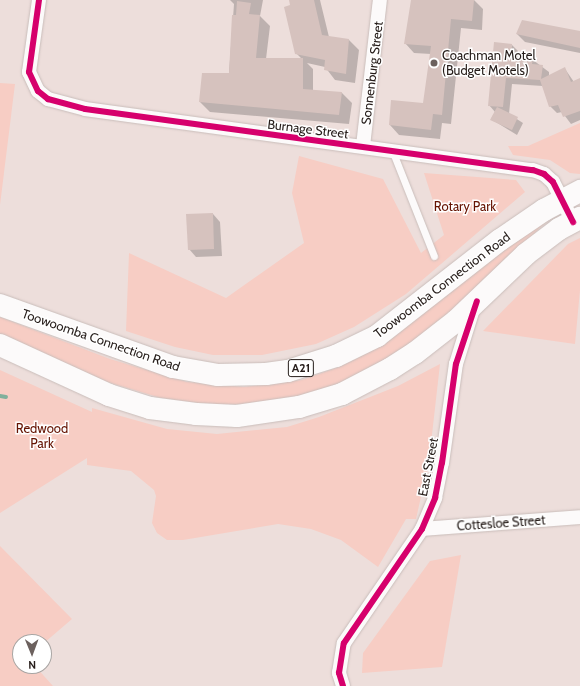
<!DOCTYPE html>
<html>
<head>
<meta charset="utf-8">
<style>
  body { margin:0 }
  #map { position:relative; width:580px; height:686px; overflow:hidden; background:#eddedb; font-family:Cabin,sans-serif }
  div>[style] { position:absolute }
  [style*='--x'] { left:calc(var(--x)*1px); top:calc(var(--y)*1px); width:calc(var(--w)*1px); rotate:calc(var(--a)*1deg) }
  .green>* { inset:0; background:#f7cdc4 }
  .shadow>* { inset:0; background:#0003 }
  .stream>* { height:4px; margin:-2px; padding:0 2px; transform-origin:2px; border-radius:2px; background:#80b09c }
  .building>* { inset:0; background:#d6c2be }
  .roads { filter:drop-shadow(0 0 1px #c9bdba) drop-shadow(0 0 1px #c9bdba) }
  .lane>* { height:7px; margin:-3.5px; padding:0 3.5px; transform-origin:3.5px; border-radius:3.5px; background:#fcfafa }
  .street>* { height:14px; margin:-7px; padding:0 7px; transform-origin:7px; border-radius:7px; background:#fcfafa }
  .highway>* { height:22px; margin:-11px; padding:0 11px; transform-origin:11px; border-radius:11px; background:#fcfafa }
  .cycleway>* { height:6px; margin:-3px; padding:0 3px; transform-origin:3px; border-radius:3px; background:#d6006c }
  .dots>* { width:11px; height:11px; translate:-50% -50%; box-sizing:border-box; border:2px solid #fff; border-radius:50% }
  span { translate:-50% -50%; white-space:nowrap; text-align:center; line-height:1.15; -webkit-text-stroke:3px #fff; paint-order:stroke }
  .shield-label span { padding:1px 3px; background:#fff; border:1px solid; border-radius:3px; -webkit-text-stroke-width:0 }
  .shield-label { font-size:12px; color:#261d1a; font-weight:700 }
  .poi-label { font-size:13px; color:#261d1a }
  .left { translate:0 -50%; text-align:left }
  .street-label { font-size:13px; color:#261d1a }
  .park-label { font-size:13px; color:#651302 }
  .north { position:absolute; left:12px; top:634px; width:40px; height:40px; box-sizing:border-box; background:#fff; border:1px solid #a8a5a3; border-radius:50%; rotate:179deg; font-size:11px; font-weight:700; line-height:16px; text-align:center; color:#261d1a }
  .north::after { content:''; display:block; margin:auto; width:14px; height:18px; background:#6c615e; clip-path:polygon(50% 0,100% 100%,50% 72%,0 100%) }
</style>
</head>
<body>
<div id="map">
  <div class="green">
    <div style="clip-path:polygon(0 83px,15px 84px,0 205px)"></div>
    <div style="clip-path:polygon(580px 123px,580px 174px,570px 173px,550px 160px,513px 155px,508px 146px,528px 146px)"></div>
    <div style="clip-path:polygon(299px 156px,383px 179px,421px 253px,444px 235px,424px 173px,516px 180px,525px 192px,406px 294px,354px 327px,316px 344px,262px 355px,213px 355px,175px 347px,126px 331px,129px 253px,226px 298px,304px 243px,292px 193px)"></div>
    <div style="clip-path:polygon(552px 216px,461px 305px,401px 352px,342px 382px,306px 396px,261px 403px,214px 405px,161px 398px,104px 381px,0 334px,0 317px,110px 359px,187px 382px,244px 387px,302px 380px,339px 367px,386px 342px,519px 233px)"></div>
    <div style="clip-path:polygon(580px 238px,580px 290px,575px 344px,483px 331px,568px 244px)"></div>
    <div style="clip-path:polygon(440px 364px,429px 461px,416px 519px,406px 519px,378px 567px,341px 540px,311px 529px,278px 524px,183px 540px,167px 540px,157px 533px,152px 523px,156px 496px,154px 490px,131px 471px,87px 465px,87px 458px,0 513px,0 370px,92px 412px,92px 408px,167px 429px,217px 434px,287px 427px,319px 417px,398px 386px)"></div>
    <div style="clip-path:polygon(0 546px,72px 619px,44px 643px,20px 642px,20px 666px,35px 666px,53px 686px,0 686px)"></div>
    <div style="clip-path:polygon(461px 555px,442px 667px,362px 673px,363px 653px,430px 561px)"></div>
  </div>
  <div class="shadow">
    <div style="clip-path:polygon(230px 0,263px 0,260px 16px,270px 26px,266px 59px,302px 59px,296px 53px,290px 0,320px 0,329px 37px,349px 40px,359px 50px,355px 83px,335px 80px,325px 67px,307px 63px,313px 69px,313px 91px,342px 93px,352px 103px,349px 124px,210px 112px,200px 102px,229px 73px,234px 4px)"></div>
    <div style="clip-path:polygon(412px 0,474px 0,483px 9px,482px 30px,461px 28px,451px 124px,442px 123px,440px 139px,399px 135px,390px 125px,392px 101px,424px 104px,431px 54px,414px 53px,405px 43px)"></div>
    <div style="clip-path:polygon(580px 32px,580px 53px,525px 42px,517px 34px)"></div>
    <div style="clip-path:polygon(512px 45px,518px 51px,518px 61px,533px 60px,549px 72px,549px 76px,565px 69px,574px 82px,580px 79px,580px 120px,571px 124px,562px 112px,557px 113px,550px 106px,543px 86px,512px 84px,509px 114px,523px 123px,517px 135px,491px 119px,495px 112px,489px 105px)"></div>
    <div style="clip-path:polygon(213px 214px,220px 222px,222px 256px,196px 257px,189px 249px)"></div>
  </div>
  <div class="stream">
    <div style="--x:0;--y:396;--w:6;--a:9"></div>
  </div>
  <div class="building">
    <div style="clip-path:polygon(289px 0,314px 0,322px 35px,349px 39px,346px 74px,324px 70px,325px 60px,295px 54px,284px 7px,290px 5px)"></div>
    <div style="clip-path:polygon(411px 0,474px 0,472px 21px,451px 19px,442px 115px,433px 114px,431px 130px,389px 125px,391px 100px,423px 103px,431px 46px,404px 44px)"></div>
    <div style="clip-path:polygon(237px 1px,251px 3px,249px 14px,260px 15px,256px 58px,303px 58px,303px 89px,342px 92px,339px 115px,199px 102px,202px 73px,229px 73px,232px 15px,236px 15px)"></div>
    <div style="clip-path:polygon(522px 20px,580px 31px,580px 48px,516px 34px)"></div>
    <div style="clip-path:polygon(494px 42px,512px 44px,511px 60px,533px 59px,532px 64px,543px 65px,541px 79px,565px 67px,571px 82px,580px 78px,580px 111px,563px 117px,558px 105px,549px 107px,540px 80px,506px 78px,503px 107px,488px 106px)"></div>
    <div style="clip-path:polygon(497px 107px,518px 117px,512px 130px,490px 120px)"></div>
    <div style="clip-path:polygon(213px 213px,214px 249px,188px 250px,186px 214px)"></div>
  </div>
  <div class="roads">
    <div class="lane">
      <div style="--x:392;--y:150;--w:114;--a:68.4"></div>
    </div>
    <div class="street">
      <div style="--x:39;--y:0;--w:73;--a:97.9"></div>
      <div style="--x:29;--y:72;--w:21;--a:65"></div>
      <div style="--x:38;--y:91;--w:13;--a:39"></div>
      <div style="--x:48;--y:99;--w:38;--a:15"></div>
      <div style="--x:85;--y:109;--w:452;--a:7.8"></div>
      <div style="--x:533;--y:170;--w:12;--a:20"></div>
      <div style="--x:544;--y:174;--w:12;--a:42"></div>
      <div style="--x:553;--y:182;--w:45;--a:63.4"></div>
      <div style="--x:363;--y:146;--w:147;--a:-83.4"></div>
      <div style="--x:422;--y:529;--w:158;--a:-4.3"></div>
      <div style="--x:343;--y:686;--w:14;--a:-107"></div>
      <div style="--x:339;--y:673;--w:30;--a:-81"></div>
      <div style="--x:344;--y:643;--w:138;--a:-55.6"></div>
      <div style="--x:422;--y:529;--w:34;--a:-67"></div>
      <div style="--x:435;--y:498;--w:36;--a:-79"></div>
      <div style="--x:442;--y:463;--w:100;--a:-82"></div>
      <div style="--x:456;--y:364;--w:58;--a:-72.8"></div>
    </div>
    <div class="highway">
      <div style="--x:0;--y:305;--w:184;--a:19.7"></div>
      <div style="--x:173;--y:367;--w:46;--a:10.1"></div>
      <div style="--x:218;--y:375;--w:48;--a:-1.2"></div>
      <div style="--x:266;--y:374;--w:22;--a:-8"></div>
      <div style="--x:288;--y:371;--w:50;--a:-17.4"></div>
      <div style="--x:336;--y:356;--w:46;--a:-26"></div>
      <div style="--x:377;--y:336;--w:156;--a:-38"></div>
      <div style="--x:500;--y:240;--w:53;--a:-34.3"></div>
      <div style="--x:544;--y:210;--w:41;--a:-27.8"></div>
      <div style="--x:0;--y:345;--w:120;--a:24.6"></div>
      <div style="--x:109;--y:395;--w:43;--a:17.6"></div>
      <div style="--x:150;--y:408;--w:46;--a:7.4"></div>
      <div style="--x:196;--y:414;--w:41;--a:2.8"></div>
      <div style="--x:237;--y:416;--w:63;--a:-8.3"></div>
      <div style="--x:299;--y:407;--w:45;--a:-16.8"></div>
      <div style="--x:342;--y:394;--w:54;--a:-27.5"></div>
      <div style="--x:390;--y:369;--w:30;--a:-33"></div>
      <div style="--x:415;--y:353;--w:52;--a:-38"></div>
      <div style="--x:456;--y:321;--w:97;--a:-43.7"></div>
      <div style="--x:526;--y:254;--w:41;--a:-37.1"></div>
      <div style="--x:559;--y:229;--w:24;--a:-28"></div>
    </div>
  </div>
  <div class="cycleway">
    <div style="--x:39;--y:0;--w:73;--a:97.9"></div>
    <div style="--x:29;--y:72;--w:21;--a:65"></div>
    <div style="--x:38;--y:91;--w:13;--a:39"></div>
    <div style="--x:48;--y:99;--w:38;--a:15"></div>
    <div style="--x:85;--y:109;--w:452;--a:7.8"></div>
    <div style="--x:533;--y:170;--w:12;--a:20"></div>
    <div style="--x:544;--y:174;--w:12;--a:42"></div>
    <div style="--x:553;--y:182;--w:45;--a:63.4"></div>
    <div style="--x:343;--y:686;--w:14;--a:-107"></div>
    <div style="--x:339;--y:673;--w:30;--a:-81"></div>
    <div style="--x:344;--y:643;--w:138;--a:-55.6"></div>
    <div style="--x:422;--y:529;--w:34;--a:-67"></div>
    <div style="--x:435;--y:498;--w:36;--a:-79"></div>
    <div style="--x:442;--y:463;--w:100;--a:-82"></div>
    <div style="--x:456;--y:364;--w:66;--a:-71.6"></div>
  </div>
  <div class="dots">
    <div style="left:434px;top:63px;background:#6c615e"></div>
  </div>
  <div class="shield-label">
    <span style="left:301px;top:368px">A21</span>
  </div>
  <div class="poi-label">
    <span class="left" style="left:442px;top:63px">Coachman Motel<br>(Budget Motels)</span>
  </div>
  <div class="street-label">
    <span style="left:372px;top:73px;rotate:-83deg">Sonnenburg Street</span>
    <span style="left:308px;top:129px;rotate:7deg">Burnage Street</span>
    <span style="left:442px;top:285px;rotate:-37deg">Toowoomba Connection Road</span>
    <span style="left:101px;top:340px;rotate:19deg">Toowoomba Connection Road</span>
    <span style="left:428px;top:467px;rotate:-79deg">East Street</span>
    <span style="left:501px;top:523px;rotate:-4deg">Cottesloe Street</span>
  </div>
  <div class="park-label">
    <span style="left:465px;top:206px">Rotary Park</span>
    <span style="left:42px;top:436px">Redwood<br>Park</span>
  </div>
  <div class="north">N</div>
</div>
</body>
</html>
